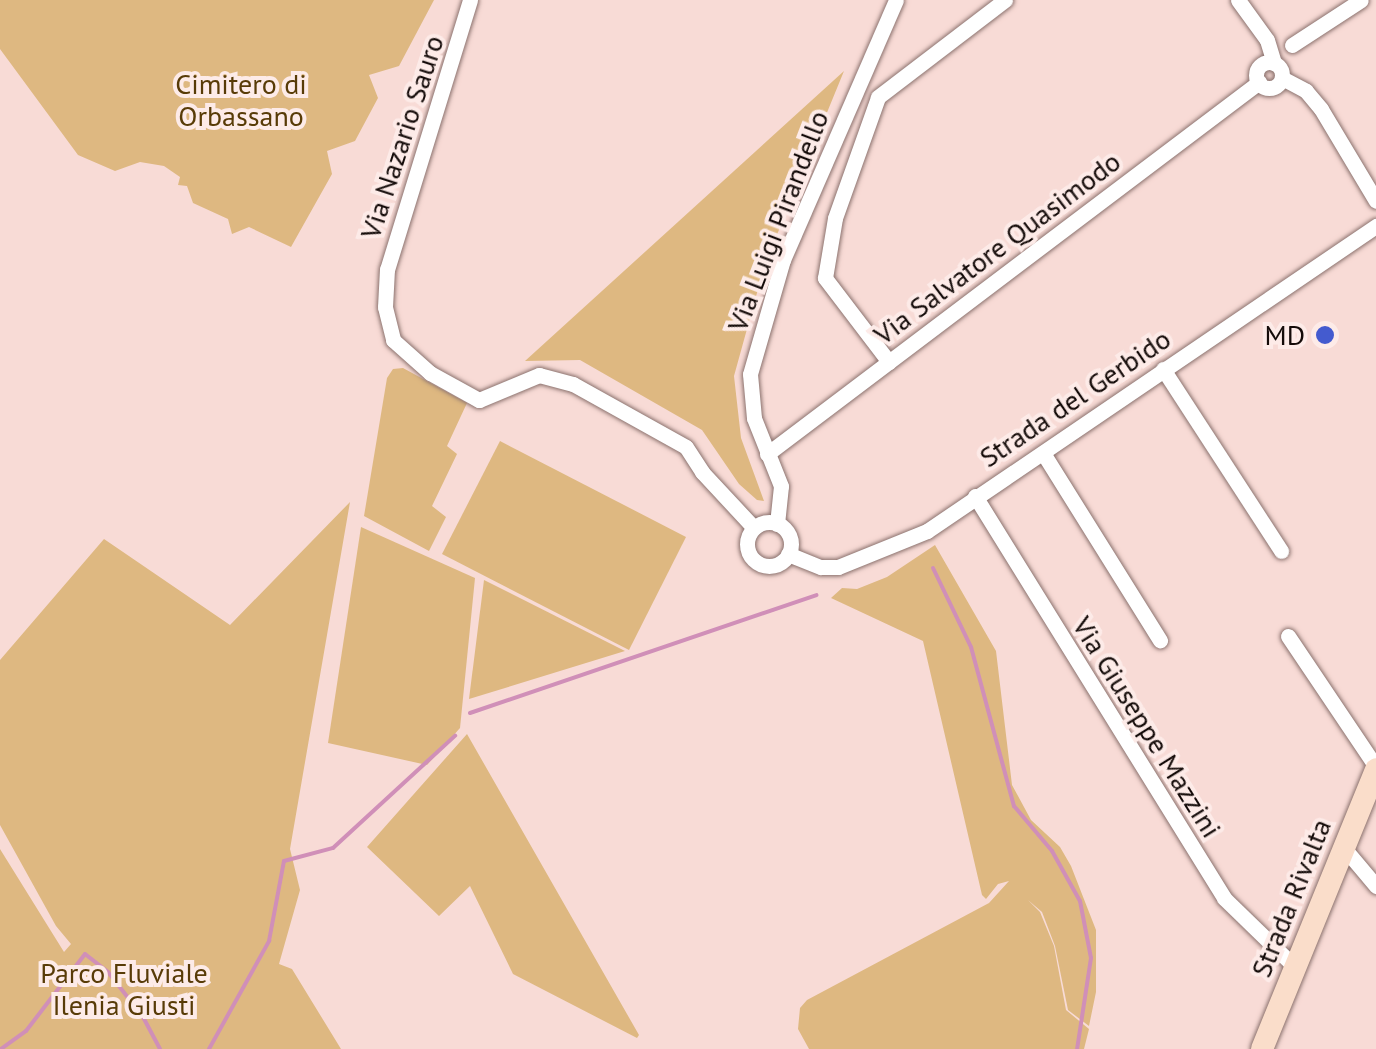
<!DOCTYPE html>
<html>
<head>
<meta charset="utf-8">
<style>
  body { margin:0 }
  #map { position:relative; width:1376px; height:1049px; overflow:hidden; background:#f8dbd6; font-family:"PT Sans",sans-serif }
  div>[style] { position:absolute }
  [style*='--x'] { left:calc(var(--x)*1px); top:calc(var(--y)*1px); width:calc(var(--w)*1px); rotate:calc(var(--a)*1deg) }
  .green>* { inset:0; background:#deb881 }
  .stream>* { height:4px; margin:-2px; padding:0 2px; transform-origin:2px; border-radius:2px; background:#d08fb8 }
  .roads { filter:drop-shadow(0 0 2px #8b726e) drop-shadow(0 0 2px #8b726e) }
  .street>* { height:15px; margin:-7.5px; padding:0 7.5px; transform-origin:7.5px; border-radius:7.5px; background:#fff }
  .street>.ring { margin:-7.5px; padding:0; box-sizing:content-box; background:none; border:15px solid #fff; border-radius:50% }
  .secondary>* { height:22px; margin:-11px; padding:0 11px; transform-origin:11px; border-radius:11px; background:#faddca }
  .dots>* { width:28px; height:28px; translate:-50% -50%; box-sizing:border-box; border:5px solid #fdebe8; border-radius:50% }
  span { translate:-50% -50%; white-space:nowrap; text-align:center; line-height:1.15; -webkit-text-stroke:8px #fdebe8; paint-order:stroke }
  .park-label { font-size:28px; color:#583b07 }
  .street-label { font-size:28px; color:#140b09 }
  .poi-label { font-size:28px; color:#140b09 }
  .right { translate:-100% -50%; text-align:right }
</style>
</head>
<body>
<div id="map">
  <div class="green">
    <div style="clip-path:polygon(0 0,434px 0,399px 66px,369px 75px,378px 98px,355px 141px,327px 151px,332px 174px,291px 247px,249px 227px,232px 234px,228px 219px,193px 203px,187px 186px,178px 185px,180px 177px,164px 166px,140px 162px,115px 171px,78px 155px,0 49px)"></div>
    <div style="clip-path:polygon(844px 71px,765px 264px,734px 376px,741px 438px,764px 501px,757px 500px,739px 484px,702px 430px,580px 360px,525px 361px)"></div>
    <div style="clip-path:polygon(403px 368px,467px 403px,447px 446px,457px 454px,432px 506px,446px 517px,429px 551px,364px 516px,387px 378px,393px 369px)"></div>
    <div style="clip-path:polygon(500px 441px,686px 537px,629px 650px,442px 554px)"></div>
    <div style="clip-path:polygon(350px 502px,290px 849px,300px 890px,279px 964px,292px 969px,341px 1049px,0 1049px,0 849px,64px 952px,71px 944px,56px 926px,0 825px,0 660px,104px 539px,230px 625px)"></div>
    <div style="clip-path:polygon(361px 527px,475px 578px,460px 728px,427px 765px,328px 743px)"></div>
    <div style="clip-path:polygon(935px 545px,996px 651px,1012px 785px,1031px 820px,1060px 847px,1071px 866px,1096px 930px,1096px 992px,1089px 1026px,1068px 1010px,1055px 946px,1042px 912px,1028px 900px,1040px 912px,1054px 946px,1066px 1010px,1089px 1029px,1084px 1049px,809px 1049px,798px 1029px,800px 1008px,807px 1000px,989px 903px,1009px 881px,998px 884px,986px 899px,982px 895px,923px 641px,831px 598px,842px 588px,857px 589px,887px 577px)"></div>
    <div style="clip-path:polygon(484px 580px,625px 651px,469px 699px)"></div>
    <div style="clip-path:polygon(467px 734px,639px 1035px,637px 1038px,513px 974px,470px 886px,439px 916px,367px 847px)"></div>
  </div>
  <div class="stream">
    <div style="--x:933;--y:568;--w:88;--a:64.3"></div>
    <div style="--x:971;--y:647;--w:165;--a:74.9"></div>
    <div style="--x:1014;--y:806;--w:59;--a:49.8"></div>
    <div style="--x:1052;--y:851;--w:57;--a:60.8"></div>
    <div style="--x:1080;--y:901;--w:58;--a:79.1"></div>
    <div style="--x:1091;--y:958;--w:92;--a:98.7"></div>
    <div style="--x:470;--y:713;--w:366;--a:-18.8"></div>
    <div style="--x:1;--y:1049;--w:31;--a:-36"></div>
    <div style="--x:26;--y:1031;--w:97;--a:-52.5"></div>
    <div style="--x:85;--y:954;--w:29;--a:38"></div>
    <div style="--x:108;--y:972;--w:57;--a:52.1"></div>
    <div style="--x:143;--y:1017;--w:36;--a:62"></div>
    <div style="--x:209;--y:1049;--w:124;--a:-60.9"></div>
    <div style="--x:269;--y:941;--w:81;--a:-79.4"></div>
    <div style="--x:284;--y:861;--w:51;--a:-14.9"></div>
    <div style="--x:333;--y:848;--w:166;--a:-42.6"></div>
  </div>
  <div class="roads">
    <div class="street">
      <div style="--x:470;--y:0;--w:282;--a:107.1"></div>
      <div style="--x:387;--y:269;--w:38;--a:93"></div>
      <div style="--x:385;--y:307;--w:34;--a:76"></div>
      <div style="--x:393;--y:340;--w:50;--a:41.7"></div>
      <div style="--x:430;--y:373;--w:56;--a:28.9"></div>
      <div style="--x:479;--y:400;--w:65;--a:-22.6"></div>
      <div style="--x:539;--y:375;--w:35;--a:15"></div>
      <div style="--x:573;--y:384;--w:129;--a:29.1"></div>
      <div style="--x:686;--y:447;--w:30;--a:57"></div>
      <div style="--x:702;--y:472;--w:76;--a:47.1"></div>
      <div style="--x:1238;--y:0;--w:49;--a:54.1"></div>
      <div style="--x:1267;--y:40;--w:24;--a:73"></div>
      <div style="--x:1292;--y:45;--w:82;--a:-33.1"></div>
      <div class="ring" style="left:1256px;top:62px;width:11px;height:11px"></div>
      <div style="--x:1282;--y:78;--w:27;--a:28"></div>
      <div style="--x:1306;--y:91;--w:23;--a:50"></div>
      <div style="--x:1321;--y:109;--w:107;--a:59.1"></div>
      <div style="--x:889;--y:362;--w:106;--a:-127.3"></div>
      <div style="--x:825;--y:278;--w:61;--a:-80.5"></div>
      <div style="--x:835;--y:218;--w:128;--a:-70.4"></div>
      <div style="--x:878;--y:97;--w:160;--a:-37.4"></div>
      <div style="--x:1163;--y:369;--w:217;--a:57"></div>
      <div style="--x:1043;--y:453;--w:221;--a:58"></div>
      <div style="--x:767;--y:454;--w:617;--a:-37.09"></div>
      <div style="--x:975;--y:496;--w:473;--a:58.2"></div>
      <div style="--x:1224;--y:898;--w:100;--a:44.2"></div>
      <div class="ring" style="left:747px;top:522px;width:29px;height:29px"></div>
      <div style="--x:777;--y:524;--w:38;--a:-84"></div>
      <div style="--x:781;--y:486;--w:73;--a:-111.7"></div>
      <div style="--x:754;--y:418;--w:44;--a:-95.2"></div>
      <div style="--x:750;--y:374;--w:119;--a:-73.9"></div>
      <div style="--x:783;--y:260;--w:283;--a:-66.5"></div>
      <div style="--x:788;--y:554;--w:35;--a:22"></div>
      <div style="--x:821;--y:567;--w:17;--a:0"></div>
      <div style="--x:838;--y:567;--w:96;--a:-22"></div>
      <div style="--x:927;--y:531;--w:543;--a:-34.19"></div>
      <div style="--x:1288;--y:636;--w:158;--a:56.1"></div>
      <div style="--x:1344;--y:848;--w:50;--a:49.9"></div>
    </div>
    <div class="secondary">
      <div style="--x:1262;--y:1049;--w:302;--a:-67.8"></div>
    </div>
  </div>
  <div class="dots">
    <div style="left:1325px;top:335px;background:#445bcf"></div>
  </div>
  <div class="park-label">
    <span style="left:241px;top:100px">Cimitero di<br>Orbassano</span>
    <span style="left:124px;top:989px">Parco Fluviale<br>Ilenia Giusti</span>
  </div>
  <div class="street-label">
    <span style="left:402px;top:137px;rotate:-72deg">Via Nazario Sauro</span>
    <span style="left:778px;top:221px;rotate:-69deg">Via Luigi Pirandello</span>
    <span style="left:997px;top:248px;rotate:-37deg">Via Salvatore Quasimodo</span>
    <span style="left:1075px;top:398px;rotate:-34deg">Strada del Gerbido</span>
    <span style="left:1147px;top:727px;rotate:58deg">Via Giuseppe Mazzini</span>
    <span style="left:1291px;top:898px;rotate:-68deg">Strada Rivalta</span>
  </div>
  <div class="poi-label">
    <span class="right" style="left:1305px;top:335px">MD</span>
  </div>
</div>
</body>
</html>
